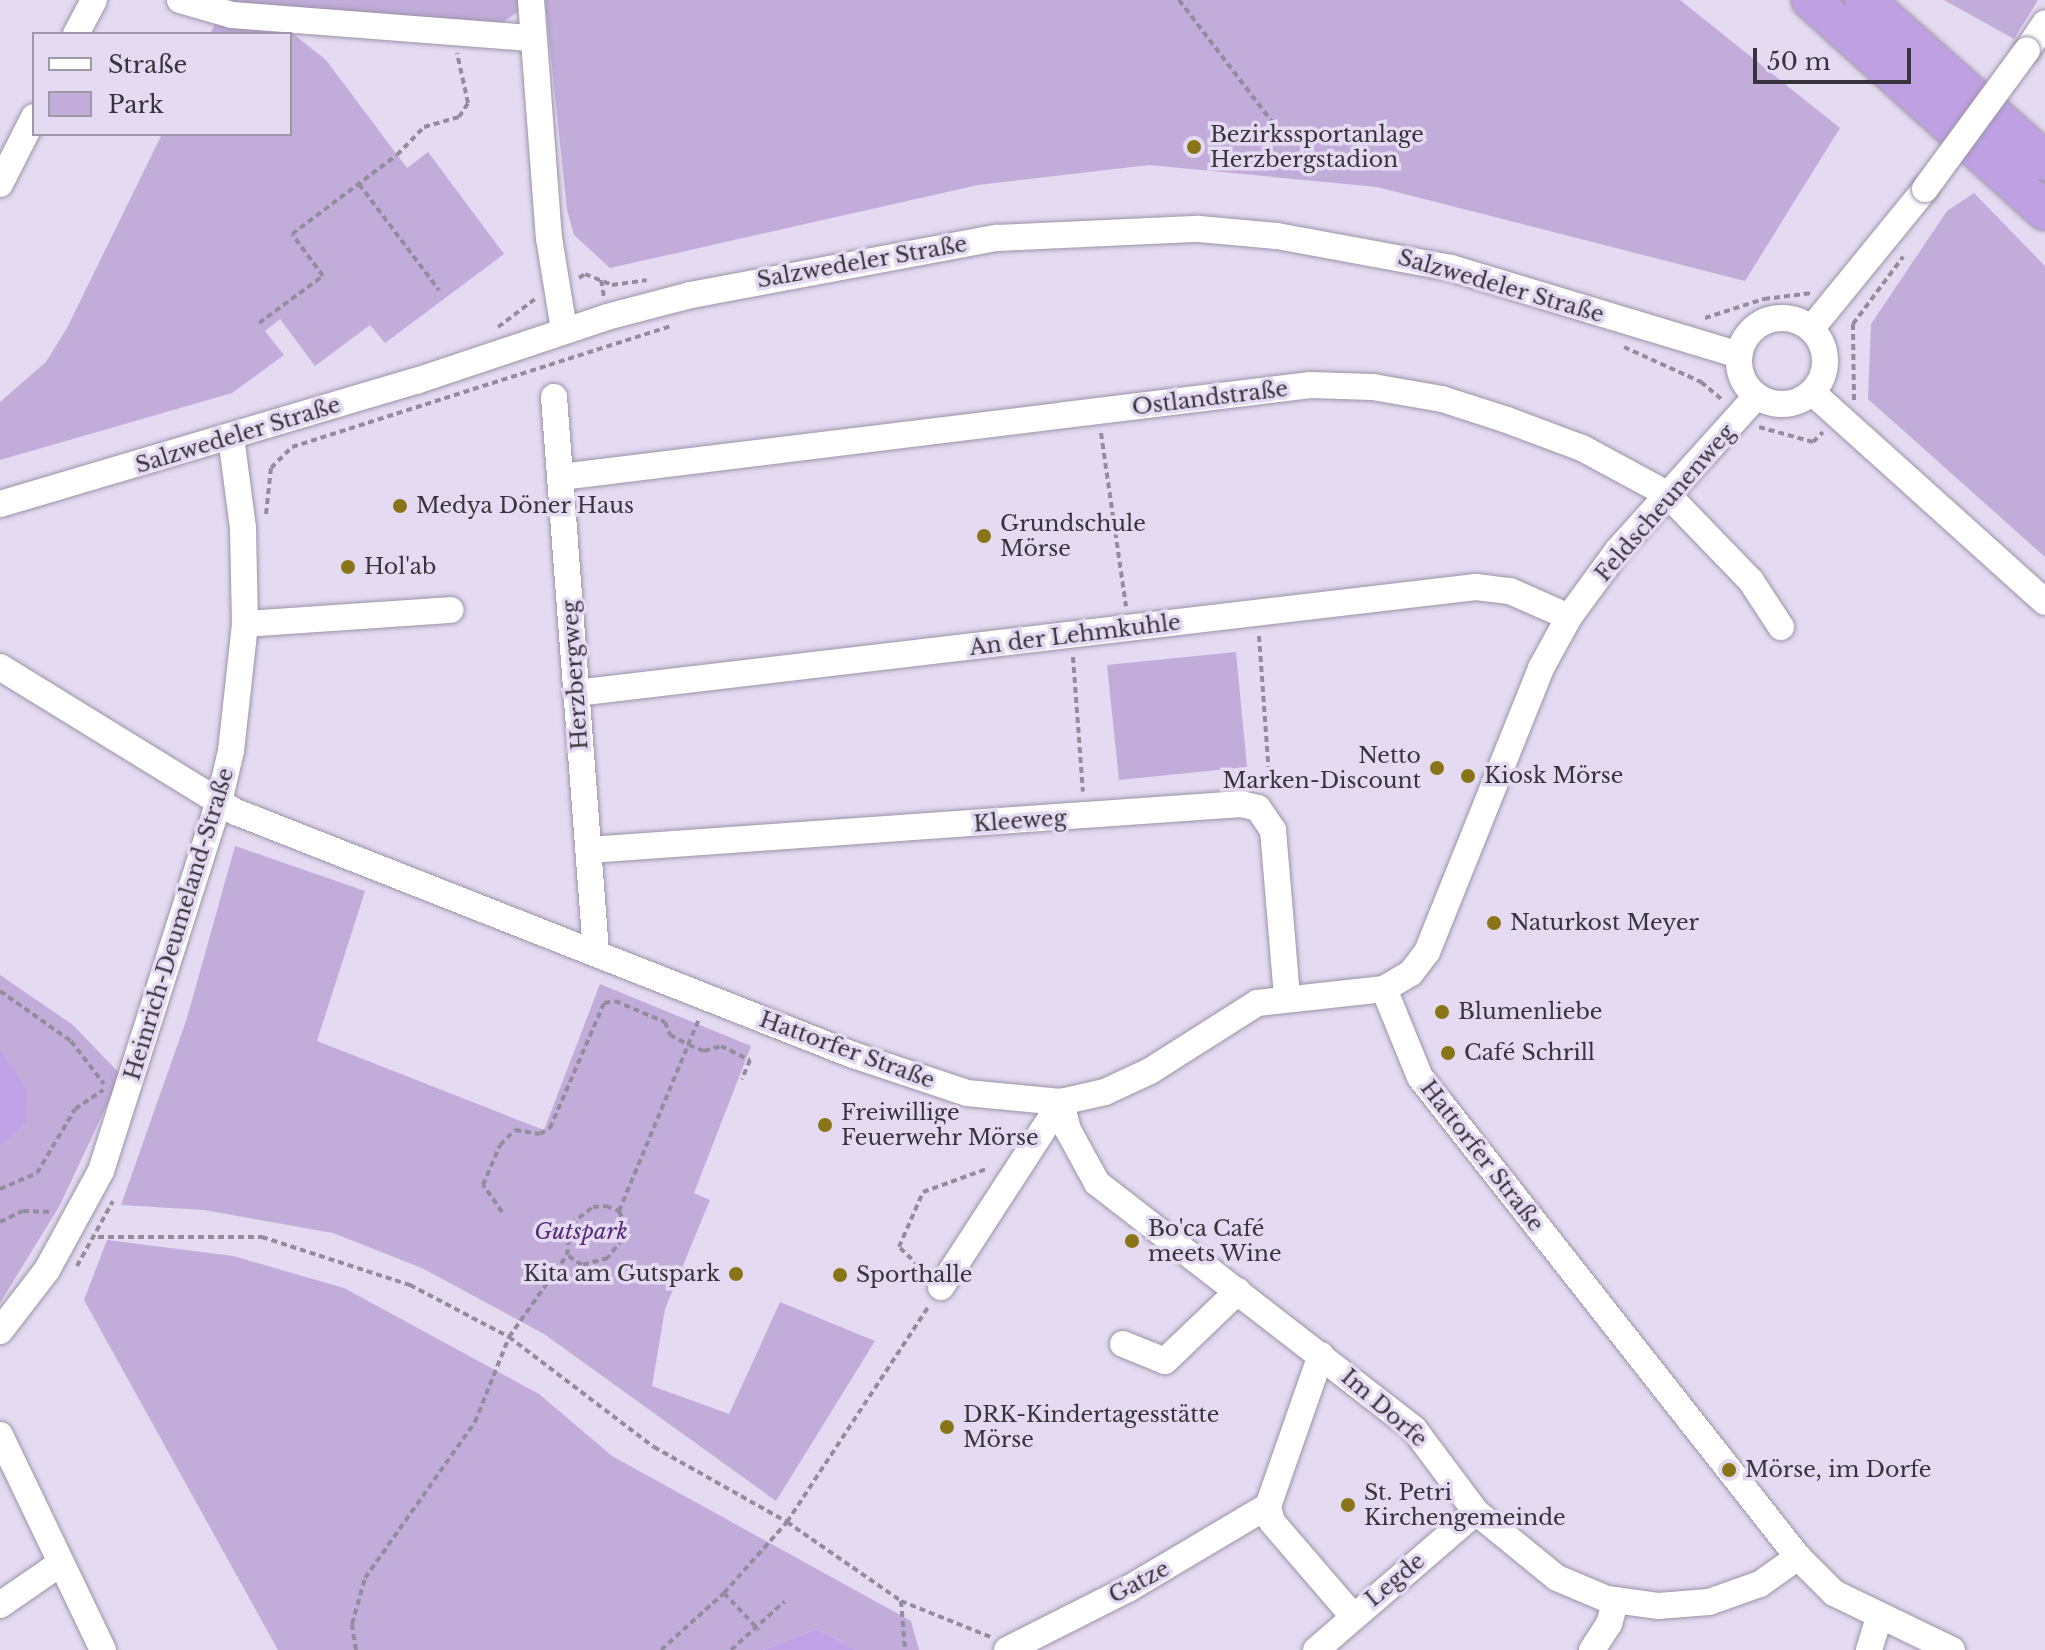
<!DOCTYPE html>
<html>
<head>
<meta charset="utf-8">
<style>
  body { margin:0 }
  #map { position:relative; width:2045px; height:1650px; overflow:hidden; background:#e4daf1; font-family:"Libre Baskerville",serif }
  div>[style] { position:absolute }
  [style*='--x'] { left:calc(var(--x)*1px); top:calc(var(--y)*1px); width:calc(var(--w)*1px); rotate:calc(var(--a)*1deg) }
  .green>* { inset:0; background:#c1acda }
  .water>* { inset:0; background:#c1a2e6 }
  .path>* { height:4px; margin-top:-2px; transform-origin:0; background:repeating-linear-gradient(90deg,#938c9c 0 6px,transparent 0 10px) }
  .roads { filter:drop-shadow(0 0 2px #9c93a8) drop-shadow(0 0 2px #9c93a8) }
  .minor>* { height:26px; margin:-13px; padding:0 13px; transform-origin:13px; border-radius:13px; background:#fff }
  .minor>.ring { margin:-13px; padding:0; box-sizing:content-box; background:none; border:26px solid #fff; border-radius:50% }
  .highway>* { height:38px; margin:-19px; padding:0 19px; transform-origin:19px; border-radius:19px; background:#bfa0e3 }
  .bridges { filter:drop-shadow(0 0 2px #9c93a8) drop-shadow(0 0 2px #9c93a8) }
  .minor-bridge>* { height:26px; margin:-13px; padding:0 13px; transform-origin:13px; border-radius:13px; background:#fff }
  .dots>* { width:22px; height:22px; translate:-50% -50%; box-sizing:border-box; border:4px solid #e4daf1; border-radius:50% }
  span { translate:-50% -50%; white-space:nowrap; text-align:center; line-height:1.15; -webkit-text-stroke:7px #e4daf1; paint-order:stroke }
  .poi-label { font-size:22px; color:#38343d }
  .left { translate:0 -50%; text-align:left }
  .right { translate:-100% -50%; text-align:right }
  .street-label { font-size:22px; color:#38343d }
  .park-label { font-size:22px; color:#552b7b; font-style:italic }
  .legend { position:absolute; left:32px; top:32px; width:260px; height:104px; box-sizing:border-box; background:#e4daf1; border:2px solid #9f98a9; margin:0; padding:10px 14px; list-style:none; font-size:24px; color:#38343d }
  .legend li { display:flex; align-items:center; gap:16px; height:40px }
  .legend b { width:40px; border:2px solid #9f98a9 }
  .scale { position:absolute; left:1753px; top:48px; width:158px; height:36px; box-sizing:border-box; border:4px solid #38343d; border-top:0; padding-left:10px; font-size:24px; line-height:28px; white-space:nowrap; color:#38343d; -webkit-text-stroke:6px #e4daf1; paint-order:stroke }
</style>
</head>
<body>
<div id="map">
  <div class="green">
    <div style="clip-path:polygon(227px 0,519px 0,520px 10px,498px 26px,258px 6px,326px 60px,407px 168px,428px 152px,504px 254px,385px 343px,370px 325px,315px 366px,280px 319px,265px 331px,284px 355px,232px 393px,0 460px,0 402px,46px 362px,67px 328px,162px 134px,290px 134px,290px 34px,210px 34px)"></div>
    <div style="clip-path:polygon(545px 0,1680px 0,1840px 128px,1745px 281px,1377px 187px,1149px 165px,978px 185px,610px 268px,574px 235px,567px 210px)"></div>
    <div style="clip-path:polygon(1944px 0,2038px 0,2014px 39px)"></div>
    <div style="clip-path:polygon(1974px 193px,2045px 266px,2045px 557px,1868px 399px,1871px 324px,1947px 211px)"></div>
    <div style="clip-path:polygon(1236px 652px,1247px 767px,1119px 780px,1107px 665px)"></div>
    <div style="clip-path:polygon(235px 846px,365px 891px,317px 1041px,544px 1130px,600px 984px,751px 1046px,694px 1193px,710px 1200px,665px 1309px,652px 1386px,729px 1414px,780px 1302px,875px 1341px,776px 1501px,544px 1334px,422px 1268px,333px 1233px,204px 1210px,121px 1205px,187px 1018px)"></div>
    <div style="clip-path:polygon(0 975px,73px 1025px,121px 1075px,60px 1205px,0 1303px)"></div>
    <div style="clip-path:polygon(107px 1240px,233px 1256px,344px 1288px,539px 1394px,612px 1456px,911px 1621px,919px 1650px,856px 1650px,817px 1629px,763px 1650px,278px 1650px,84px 1300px)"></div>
  </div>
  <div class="water">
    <div style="clip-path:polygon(0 1049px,26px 1089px,27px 1121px,0 1146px)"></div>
    <div style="clip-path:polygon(817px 1629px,856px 1650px,763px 1650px)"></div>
  </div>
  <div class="path">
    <div style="--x:1179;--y:0;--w:160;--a:52.6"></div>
    <div style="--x:359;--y:184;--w:133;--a:53"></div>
    <div style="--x:579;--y:278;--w:7;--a:-34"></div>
    <div style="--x:585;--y:274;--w:29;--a:22"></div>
    <div style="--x:612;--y:285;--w:35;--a:-8"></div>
    <div style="--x:601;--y:280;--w:17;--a:80"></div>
    <div style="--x:1705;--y:318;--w:62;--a:-17.9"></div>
    <div style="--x:1764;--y:299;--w:48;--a:-7.1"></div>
    <div style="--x:259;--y:323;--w:79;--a:-36.3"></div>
    <div style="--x:323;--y:276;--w:52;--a:-126.4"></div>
    <div style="--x:292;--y:234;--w:131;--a:-37"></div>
    <div style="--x:397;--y:155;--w:39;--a:-46"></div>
    <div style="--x:424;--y:127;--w:36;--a:-16"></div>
    <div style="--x:459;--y:117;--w:17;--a:-57"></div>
    <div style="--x:468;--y:103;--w:51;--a:-102.4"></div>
    <div style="--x:498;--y:327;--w:46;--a:-37.1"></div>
    <div style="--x:1624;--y:347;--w:85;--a:24.4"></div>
    <div style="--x:1701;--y:382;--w:30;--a:40"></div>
    <div style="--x:1854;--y:400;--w:76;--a:-90.8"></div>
    <div style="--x:1853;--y:324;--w:84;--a:-53.3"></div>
    <div style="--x:1759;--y:427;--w:56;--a:15.5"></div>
    <div style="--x:1813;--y:442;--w:14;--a:-45"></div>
    <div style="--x:1101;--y:433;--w:175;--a:81.8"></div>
    <div style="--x:266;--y:514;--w:46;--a:-83.8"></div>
    <div style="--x:271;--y:468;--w:30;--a:-45"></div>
    <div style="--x:292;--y:447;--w:399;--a:-17.7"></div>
    <div style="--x:1259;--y:636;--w:155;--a:85.9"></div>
    <div style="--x:1073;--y:657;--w:135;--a:85.8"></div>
    <div style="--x:0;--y:991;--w:87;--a:35.2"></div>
    <div style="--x:71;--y:1041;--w:54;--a:52.5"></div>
    <div style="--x:0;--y:1189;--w:40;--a:-23.4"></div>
    <div style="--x:37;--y:1173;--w:74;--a:-59.3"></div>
    <div style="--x:75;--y:1109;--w:34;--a:-34"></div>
    <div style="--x:606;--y:1206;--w:14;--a:21"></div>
    <div style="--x:619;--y:1211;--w:22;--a:66"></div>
    <div style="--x:628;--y:1231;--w:34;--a:127"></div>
    <div style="--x:608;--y:1258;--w:27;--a:165"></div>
    <div style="--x:582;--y:1265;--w:18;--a:-146"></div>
    <div style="--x:567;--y:1255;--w:31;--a:-83"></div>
    <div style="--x:571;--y:1224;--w:28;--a:-38"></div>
    <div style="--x:593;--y:1207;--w:13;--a:-4"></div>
    <div style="--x:619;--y:1211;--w:208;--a:-67.4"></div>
    <div style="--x:502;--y:1212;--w:33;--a:-125"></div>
    <div style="--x:483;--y:1185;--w:43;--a:-67"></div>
    <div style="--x:500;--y:1145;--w:21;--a:-45"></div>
    <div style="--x:515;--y:1130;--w:25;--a:9"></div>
    <div style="--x:540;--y:1134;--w:12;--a:-31"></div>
    <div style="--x:550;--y:1128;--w:136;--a:-66.6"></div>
    <div style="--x:604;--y:1003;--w:11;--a:-10"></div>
    <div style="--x:615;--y:1001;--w:54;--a:22.8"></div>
    <div style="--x:665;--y:1022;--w:14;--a:69"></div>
    <div style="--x:670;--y:1035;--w:21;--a:28"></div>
    <div style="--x:689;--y:1045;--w:16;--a:22"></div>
    <div style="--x:704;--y:1051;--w:18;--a:-16"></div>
    <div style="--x:721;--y:1046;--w:32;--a:26"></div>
    <div style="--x:750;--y:1060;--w:21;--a:113"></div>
    <div style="--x:0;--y:1222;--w:25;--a:-26"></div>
    <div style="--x:23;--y:1211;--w:30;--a:2"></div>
    <div style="--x:98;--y:1237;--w:164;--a:0"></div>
    <div style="--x:262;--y:1237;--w:156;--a:18"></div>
    <div style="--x:410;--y:1285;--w:112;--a:27.7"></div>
    <div style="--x:509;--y:1337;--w:182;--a:37.2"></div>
    <div style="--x:654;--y:1447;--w:153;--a:29.4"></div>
    <div style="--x:787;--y:1522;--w:139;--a:34.7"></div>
    <div style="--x:901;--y:1601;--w:97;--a:21.8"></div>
    <div style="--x:77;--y:1266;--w:74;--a:-61"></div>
    <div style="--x:926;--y:1273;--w:37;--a:-136"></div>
    <div style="--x:899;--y:1247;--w:60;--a:-66.4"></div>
    <div style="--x:923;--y:1192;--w:70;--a:-20"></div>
    <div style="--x:724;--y:1593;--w:51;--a:46.6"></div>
    <div style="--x:901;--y:1601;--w:49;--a:85.3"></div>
    <div style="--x:356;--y:1650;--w:26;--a:-99"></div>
    <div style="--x:352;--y:1624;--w:48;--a:-74.2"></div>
    <div style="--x:365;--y:1578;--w:191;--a:-54.8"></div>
    <div style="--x:475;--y:1422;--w:92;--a:-68.2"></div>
    <div style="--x:509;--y:1337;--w:100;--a:-54.7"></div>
    <div style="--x:661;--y:1650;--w:85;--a:-42.1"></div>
    <div style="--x:724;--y:1593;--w:95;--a:-48.4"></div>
    <div style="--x:787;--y:1522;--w:257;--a:-56.7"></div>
    <div style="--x:731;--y:1650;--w:72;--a:-42.2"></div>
  </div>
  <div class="roads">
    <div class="minor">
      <div style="--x:180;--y:0;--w:54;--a:16.1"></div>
      <div style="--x:232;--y:15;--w:302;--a:4.4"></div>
      <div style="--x:531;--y:0;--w:239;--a:85.7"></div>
      <div style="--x:549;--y:238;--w:93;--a:80.7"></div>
      <div style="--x:76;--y:34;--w:38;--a:-62"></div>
      <div style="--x:2027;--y:50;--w:32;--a:-56"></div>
      <div style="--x:0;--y:184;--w:75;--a:-63.1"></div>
      <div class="ring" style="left:1739px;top:318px;width:60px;height:60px"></div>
      <div style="--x:1811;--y:329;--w:181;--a:-50.8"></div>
      <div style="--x:1813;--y:393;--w:312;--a:42"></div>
      <div style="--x:554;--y:397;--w:557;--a:85.67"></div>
      <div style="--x:561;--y:477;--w:755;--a:-7"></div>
      <div style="--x:1310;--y:385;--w:63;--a:1.8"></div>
      <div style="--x:1373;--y:387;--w:70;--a:9.9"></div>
      <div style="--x:1442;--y:399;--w:68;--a:17.9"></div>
      <div style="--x:1507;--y:420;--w:80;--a:20.5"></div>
      <div style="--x:1582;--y:448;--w:97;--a:28.4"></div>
      <div style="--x:1667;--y:494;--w:121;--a:46"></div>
      <div style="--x:1751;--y:581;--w:55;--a:56.9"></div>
      <div style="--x:0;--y:504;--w:434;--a:-16.5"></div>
      <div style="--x:416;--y:381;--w:201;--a:-18.5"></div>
      <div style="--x:607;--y:317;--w:87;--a:-14.7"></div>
      <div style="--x:691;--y:295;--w:311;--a:-10.6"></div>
      <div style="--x:997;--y:238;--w:202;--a:-2.6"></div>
      <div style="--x:1199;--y:229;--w:78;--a:5.1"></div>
      <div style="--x:1277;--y:236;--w:177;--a:10.4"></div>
      <div style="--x:1451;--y:268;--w:301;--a:16.8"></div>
      <div style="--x:245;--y:624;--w:206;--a:-3.9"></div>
      <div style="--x:0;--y:667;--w:277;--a:31.6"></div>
      <div style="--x:236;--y:812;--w:663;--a:21.5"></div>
      <div style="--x:853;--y:1055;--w:120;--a:18.4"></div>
      <div style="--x:967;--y:1093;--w:94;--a:5.5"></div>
      <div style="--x:1061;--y:1102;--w:45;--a:-12.8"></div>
      <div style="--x:1105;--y:1092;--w:50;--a:-25"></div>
      <div style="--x:1150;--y:1071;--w:127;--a:-32.4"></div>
      <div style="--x:1257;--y:1003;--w:128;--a:-6.3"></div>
      <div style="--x:1384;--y:989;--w:31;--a:-31"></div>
      <div style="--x:1411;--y:973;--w:26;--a:-53"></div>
      <div style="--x:1427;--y:952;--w:306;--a:-68.1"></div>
      <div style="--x:1541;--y:668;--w:58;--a:-61.2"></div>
      <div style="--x:1569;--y:617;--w:83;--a:-53.8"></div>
      <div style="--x:1618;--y:550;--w:206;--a:-48"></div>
      <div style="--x:576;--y:693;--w:906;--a:-6.72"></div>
      <div style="--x:1476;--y:587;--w:34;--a:7"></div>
      <div style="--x:1510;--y:591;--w:64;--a:23.8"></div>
      <div style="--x:589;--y:850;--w:654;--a:-4.04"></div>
      <div style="--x:1241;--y:804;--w:17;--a:13"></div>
      <div style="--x:1258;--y:808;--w:27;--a:56"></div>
      <div style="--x:1273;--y:830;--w:167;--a:85.2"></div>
      <div style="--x:1384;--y:989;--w:95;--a:67.8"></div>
      <div style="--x:1420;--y:1077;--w:611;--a:51.78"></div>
      <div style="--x:1798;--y:1557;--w:51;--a:45"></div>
      <div style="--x:1834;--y:1593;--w:131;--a:25.8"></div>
      <div style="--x:1061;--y:1102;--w:29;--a:76"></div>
      <div style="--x:1068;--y:1130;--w:60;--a:61.3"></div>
      <div style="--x:1097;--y:1183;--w:401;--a:37.8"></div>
      <div style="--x:1414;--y:1429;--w:104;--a:53.2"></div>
      <div style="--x:1476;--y:1512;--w:104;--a:39.2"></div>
      <div style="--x:1557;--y:1578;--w:54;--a:22.8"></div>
      <div style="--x:1607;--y:1599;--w:51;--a:7.8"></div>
      <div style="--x:1658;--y:1606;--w:51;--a:-4.5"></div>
      <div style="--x:1709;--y:1602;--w:54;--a:-19.4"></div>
      <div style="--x:1760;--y:1584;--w:47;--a:-35.4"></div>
      <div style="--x:941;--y:1287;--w:221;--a:-57"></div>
      <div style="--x:0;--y:1331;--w:77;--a:-52.4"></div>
      <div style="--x:47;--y:1270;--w:113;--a:-61.4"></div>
      <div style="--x:101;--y:1171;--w:387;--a:-72.3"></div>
      <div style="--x:219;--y:802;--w:52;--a:-76.8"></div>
      <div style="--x:231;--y:751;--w:128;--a:-83.7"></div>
      <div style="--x:245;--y:624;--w:96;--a:-91.2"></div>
      <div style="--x:243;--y:528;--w:92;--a:-97.5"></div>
      <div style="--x:1123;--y:1344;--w:45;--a:22"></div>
      <div style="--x:1165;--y:1361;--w:101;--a:-43.8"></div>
      <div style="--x:1321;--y:1355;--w:160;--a:109.3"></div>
      <div style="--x:1268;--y:1506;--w:16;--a:76"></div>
      <div style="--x:1272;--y:1522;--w:123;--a:49.3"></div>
      <div style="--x:0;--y:1435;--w:238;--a:64.4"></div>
      <div style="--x:0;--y:1605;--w:74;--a:-34.5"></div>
      <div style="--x:1007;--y:1650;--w:136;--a:-26.8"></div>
      <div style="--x:1128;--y:1589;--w:163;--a:-30.7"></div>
      <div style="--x:1316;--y:1650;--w:211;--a:-40.8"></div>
      <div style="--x:1592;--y:1650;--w:31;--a:-57"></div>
      <div style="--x:1609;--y:1624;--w:25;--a:-74"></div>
      <div style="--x:1869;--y:1650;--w:34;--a:-73"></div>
    </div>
    <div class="highway">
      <div style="--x:1811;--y:0;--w:315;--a:42"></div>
      <div style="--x:1864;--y:0;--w:242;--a:41.7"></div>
    </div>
  </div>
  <div class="bridges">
    <div class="minor-bridge">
      <div style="--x:1925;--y:189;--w:172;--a:-53.7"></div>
    </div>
  </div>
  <div class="dots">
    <div style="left:1194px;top:147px;background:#897417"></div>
    <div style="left:400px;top:506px;background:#897417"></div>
    <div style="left:984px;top:536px;background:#897417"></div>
    <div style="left:348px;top:567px;background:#897417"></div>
    <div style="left:1437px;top:768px;background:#897417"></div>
    <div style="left:1468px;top:776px;background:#897417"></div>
    <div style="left:1494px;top:923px;background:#897417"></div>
    <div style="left:1442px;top:1012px;background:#897417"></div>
    <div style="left:1448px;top:1053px;background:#897417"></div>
    <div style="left:825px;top:1125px;background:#897417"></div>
    <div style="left:1132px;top:1241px;background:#897417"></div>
    <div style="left:736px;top:1274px;background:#897417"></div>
    <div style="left:840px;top:1275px;background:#897417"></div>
    <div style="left:947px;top:1427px;background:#897417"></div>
    <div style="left:1729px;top:1470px;background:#897417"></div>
    <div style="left:1348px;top:1505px;background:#897417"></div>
  </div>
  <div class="poi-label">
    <span class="left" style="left:1210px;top:147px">Bezirkssportanlage<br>Herzbergstadion</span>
    <span class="left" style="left:416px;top:506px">Medya Döner Haus</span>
    <span class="left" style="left:1000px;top:536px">Grundschule<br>Mörse</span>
    <span class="left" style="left:364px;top:567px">Hol'ab</span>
    <span class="right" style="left:1421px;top:768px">Netto<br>Marken-Discount</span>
    <span class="left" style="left:1484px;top:776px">Kiosk Mörse</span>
    <span class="left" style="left:1510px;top:923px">Naturkost Meyer</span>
    <span class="left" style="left:1458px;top:1012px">Blumenliebe</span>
    <span class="left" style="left:1464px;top:1053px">Café Schrill</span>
    <span class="left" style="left:841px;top:1125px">Freiwillige<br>Feuerwehr Mörse</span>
    <span class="left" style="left:1148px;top:1241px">Bo'ca Café<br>meets Wine</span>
    <span class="right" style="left:720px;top:1274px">Kita am Gutspark</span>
    <span class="left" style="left:856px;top:1275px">Sporthalle</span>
    <span class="left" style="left:963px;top:1427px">DRK-Kindertagesstätte<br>Mörse</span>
    <span class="left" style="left:1745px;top:1470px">Mörse, im Dorfe</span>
    <span class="left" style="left:1364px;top:1505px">St. Petri<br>Kirchengemeinde</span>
  </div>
  <div class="street-label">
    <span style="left:862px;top:262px;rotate:-10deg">Salzwedeler Straße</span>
    <span style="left:1501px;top:286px;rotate:16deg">Salzwedeler Straße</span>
    <span style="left:1210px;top:398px;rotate:-7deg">Ostlandstraße</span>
    <span style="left:238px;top:435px;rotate:-17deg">Salzwedeler Straße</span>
    <span style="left:1665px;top:503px;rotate:-49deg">Feldscheunenweg</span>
    <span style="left:1075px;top:635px;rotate:-7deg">An der Lehmkuhle</span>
    <span style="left:575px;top:675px;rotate:-94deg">Herzbergweg</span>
    <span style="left:1020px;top:821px;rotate:-4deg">Kleeweg</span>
    <span style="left:179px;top:924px;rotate:-73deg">Heinrich-Deumeland-Straße</span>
    <span style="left:847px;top:1050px;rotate:20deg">Hattorfer Straße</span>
    <span style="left:1482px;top:1156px;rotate:52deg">Hattorfer Straße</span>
    <span style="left:1384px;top:1408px;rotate:41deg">Im Dorfe</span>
    <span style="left:1395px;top:1580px;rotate:-40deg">Legde</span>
    <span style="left:1139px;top:1582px;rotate:-28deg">Gatze</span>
  </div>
  <div class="park-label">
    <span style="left:581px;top:1232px">Gutspark</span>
  </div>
  <ul class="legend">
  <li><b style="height:10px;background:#fff"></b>Straße</li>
  <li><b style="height:22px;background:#c1acda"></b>Park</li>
  </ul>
  <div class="scale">50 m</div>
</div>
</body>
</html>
